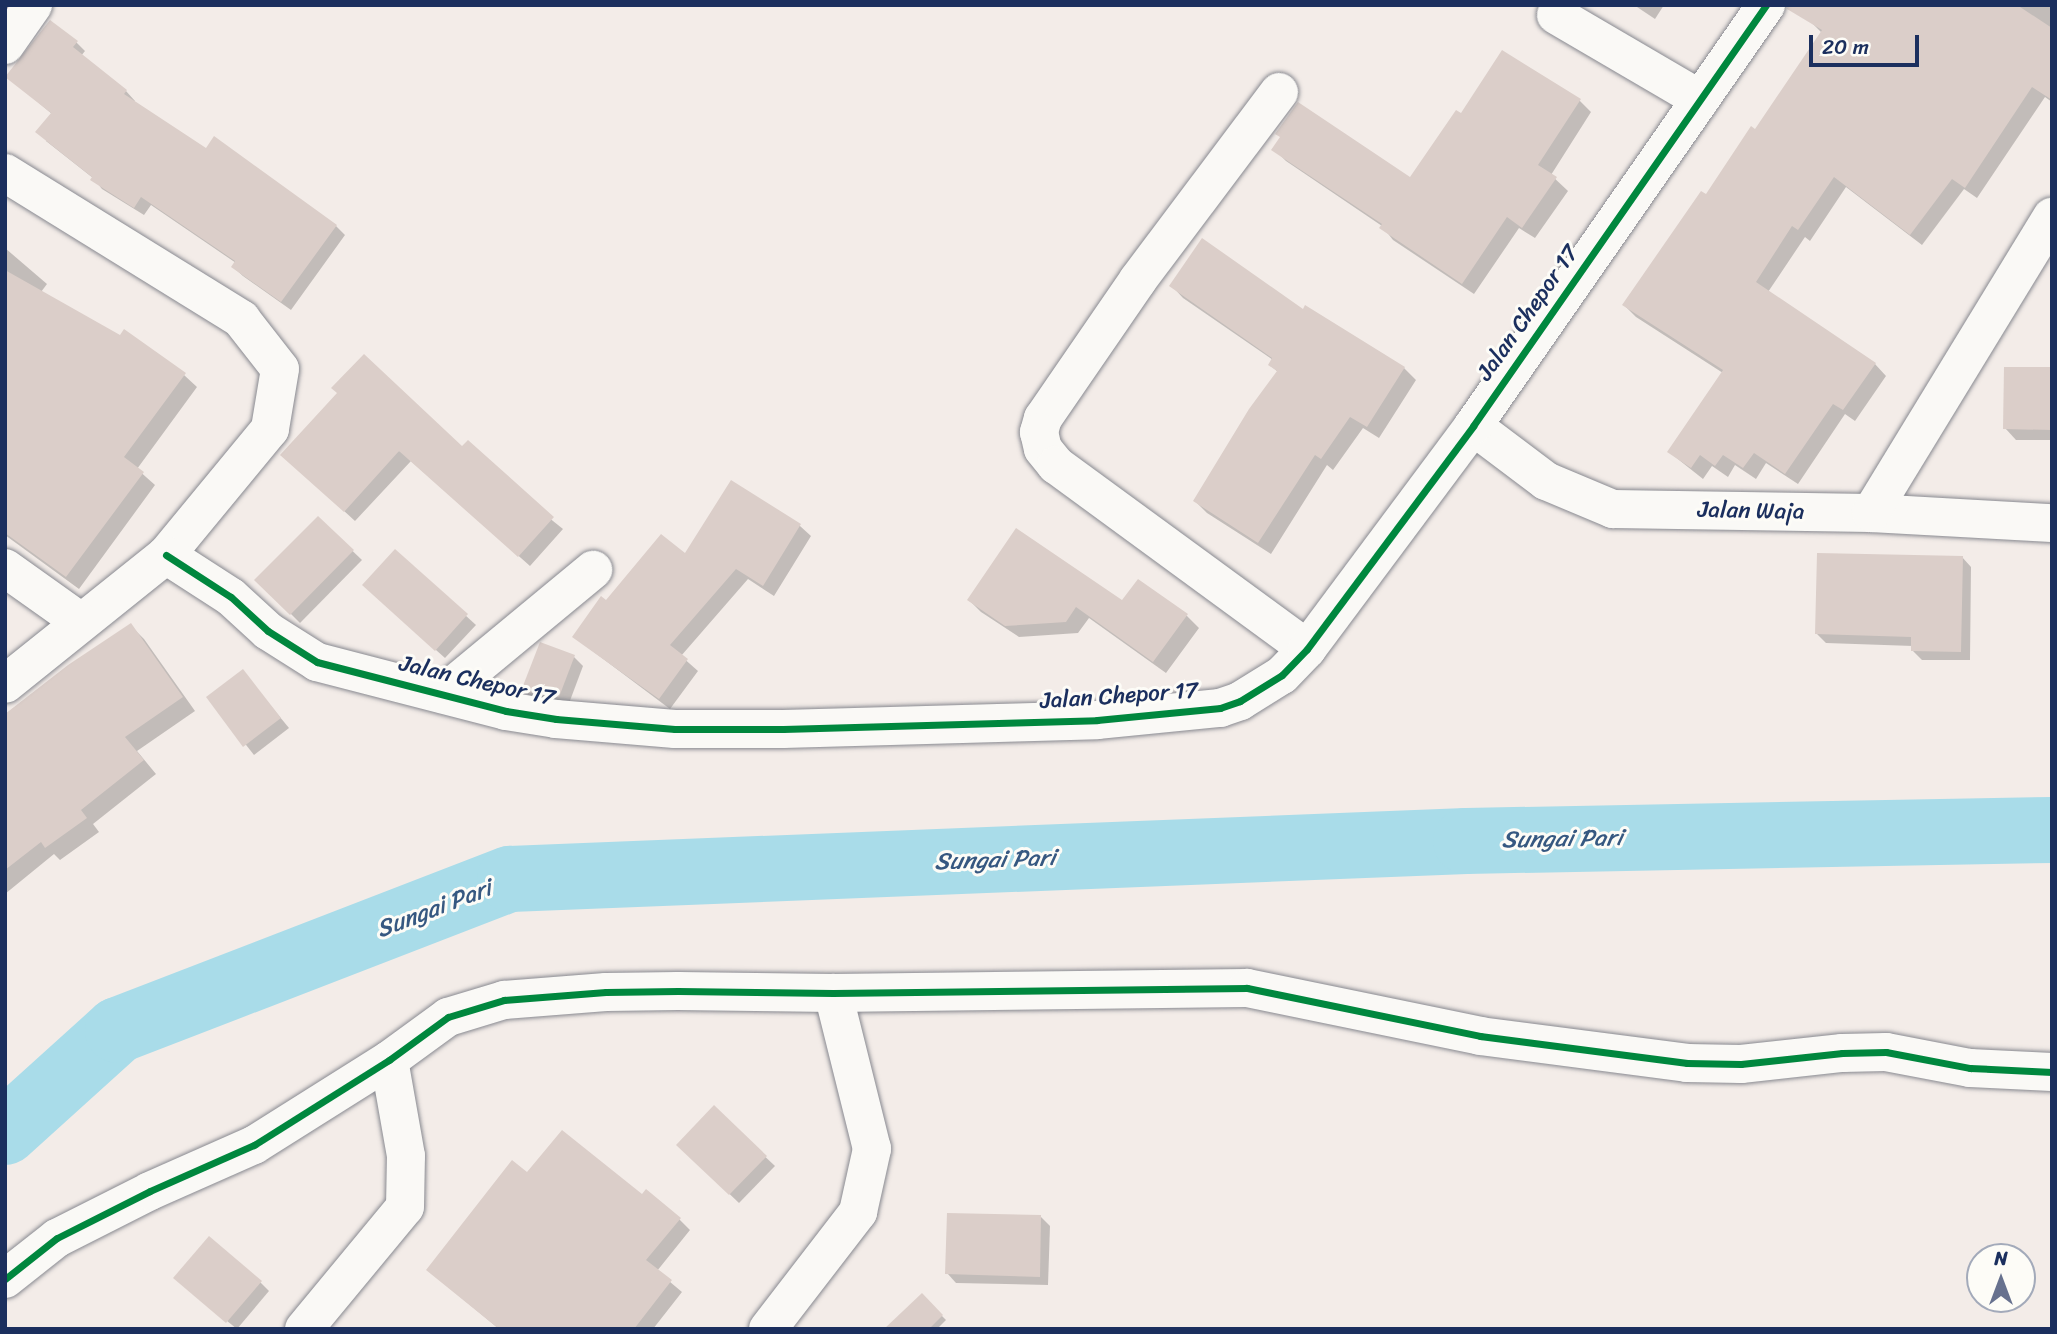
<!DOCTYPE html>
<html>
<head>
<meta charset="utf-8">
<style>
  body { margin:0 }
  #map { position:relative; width:2057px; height:1334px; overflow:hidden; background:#f3ece8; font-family:Sriracha,sans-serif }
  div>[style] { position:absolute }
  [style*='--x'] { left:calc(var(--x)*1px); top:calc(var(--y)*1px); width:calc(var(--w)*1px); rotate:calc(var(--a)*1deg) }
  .shadow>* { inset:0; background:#0003 }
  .river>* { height:66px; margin:-33px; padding:0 33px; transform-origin:33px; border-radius:33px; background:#a9dce9 }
  .building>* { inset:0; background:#dbcec9 }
  .roads { filter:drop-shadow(0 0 2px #888990) drop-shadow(0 0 2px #888990) }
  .minor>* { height:38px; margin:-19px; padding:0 19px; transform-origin:19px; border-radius:19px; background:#faf9f6 }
  .cycleway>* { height:7px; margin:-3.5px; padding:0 3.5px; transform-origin:3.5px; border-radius:3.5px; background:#00873e }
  span { translate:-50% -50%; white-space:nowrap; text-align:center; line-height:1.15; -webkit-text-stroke:6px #fdfcf7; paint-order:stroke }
  .street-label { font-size:23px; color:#1b2f5e }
  .water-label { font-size:24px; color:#365881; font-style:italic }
  .frame { position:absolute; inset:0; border:7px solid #1b2f5e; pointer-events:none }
  .north { position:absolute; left:1966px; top:1243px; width:70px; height:70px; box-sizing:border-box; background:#fdfcf7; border:2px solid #a3aaba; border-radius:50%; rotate:0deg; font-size:19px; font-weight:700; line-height:28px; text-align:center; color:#1b2f5e }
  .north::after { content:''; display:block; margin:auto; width:24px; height:32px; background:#67718e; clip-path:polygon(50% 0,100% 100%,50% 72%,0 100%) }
  .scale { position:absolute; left:1809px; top:35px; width:110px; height:32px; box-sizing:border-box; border:4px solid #1b2f5e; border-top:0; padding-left:9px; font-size:21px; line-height:24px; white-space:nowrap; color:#1b2f5e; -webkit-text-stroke:5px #fdfcf7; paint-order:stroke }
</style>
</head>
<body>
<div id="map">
  <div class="shadow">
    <div style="clip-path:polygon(1634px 5px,1664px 5px,1655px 19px)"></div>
    <div style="clip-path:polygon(1822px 5px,2052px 5px,2052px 102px,2045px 97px,1977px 198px,1964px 189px,1922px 245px,1846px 187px,1810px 241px,1805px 237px,1768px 292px,1875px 364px,1886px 376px,1855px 421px,1845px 414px,1798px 484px,1766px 463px,1756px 479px,1735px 465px,1728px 477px,1712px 466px,1703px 479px,1669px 452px,1723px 373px,1636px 317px,1624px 305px,1756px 132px,1822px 33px,1811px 22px)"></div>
    <div style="clip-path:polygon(76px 42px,85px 51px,81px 56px,126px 91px,135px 101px,133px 103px,206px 150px,336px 226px,345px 235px,291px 310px,243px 276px,233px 267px,236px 263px,151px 205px,144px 215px,102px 189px,93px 178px,46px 141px,52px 114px,8px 77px)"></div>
    <div style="clip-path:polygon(1579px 100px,1591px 112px,1551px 175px,1568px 191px,1535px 238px,1519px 228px,1474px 294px,1393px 240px,1382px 226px,1286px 161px,1274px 149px,1411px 180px,1462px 115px)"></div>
    <div style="clip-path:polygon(5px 248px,47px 284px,41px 292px,184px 375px,197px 387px,137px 469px,155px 485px,79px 589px,5px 535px)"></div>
    <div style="clip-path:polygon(1171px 285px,1303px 312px,1404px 368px,1416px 380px,1379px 438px,1363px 428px,1333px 470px,1327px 465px,1271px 554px,1207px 513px,1195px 501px,1278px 372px,1270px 365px,1273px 360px,1183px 298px)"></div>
    <div style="clip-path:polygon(2052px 369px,2052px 440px,2016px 440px,2005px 428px)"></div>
    <div style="clip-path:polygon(463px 449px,563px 529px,530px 566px,411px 461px,355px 521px,283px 455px)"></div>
    <div style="clip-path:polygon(732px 482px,800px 526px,811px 536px,774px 596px,748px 579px,681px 656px,698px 671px,670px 709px,574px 637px,606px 602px,685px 555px)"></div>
    <div style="clip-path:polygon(318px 518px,362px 560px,300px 623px,257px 580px)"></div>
    <div style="clip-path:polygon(395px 551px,476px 625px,445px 658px,373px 594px)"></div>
    <div style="clip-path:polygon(1962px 557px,1971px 567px,1970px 660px,1922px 660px,1913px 651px,1913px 646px,1826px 643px,1817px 634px)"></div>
    <div style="clip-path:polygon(969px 600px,1123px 603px,1187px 616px,1199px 628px,1166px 673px,1089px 618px,1078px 633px,1019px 637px,981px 612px)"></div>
    <div style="clip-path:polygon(131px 626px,144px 639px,195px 711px,137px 751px,156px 774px,93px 824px,99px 832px,60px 860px,54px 854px,5px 894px,5px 712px,9px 714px)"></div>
    <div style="clip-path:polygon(574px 657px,583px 666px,568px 706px,533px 700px,524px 691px)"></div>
    <div style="clip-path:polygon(243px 672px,289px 728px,254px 755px,209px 698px)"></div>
    <div style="clip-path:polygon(714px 1108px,775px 1166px,739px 1203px,678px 1145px)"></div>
    <div style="clip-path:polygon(527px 1174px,642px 1197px,679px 1219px,690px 1230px,657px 1271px,682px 1292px,653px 1329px,499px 1329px,428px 1270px)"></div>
    <div style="clip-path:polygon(1041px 1217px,1050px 1226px,1048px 1285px,956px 1283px,947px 1273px)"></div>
    <div style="clip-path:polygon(260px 1282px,269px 1291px,237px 1329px,185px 1287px)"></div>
    <div style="clip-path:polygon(922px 1296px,946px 1320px,937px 1329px,906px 1329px)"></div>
  </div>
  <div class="river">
    <div style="--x:5;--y:1132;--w:152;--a:-42.1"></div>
    <div style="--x:118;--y:1030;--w:420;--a:-21.1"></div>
    <div style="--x:510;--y:879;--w:957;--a:-2.28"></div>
    <div style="--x:1466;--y:841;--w:586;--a:-1.08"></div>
  </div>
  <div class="building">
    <div style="clip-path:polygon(1788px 5px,2017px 5px,2052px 28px,2052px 100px,2032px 87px,1965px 188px,1952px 179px,1910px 235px,1834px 177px,1798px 230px,1792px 226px,1756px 282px,1876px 363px,1843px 410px,1833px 404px,1785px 474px,1754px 453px,1743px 468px,1723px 455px,1715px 466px,1700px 455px,1691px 468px,1667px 452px,1723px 370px,1622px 305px,1701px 191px,1706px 194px,1751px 126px,1755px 129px,1822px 30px,1787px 9px)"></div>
    <div style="clip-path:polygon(50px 20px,78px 41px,73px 47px,127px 90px,124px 94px,206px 148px,214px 136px,337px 225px,281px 302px,231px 267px,235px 261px,141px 197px,134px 208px,90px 180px,92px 177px,35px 132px,51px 113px,5px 77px)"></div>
    <div style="clip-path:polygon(1502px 50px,1581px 99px,1538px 165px,1557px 177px,1522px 228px,1507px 217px,1462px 284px,1379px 228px,1382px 224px,1271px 150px,1280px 137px,1275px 134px,1298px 102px,1410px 177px,1456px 110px,1461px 113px)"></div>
    <div style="clip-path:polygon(1202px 238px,1303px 309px,1305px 305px,1405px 367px,1367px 427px,1350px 417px,1321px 459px,1315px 455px,1258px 543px,1193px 501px,1249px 409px,1277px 371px,1268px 365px,1272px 358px,1169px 286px)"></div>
    <div style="clip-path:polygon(5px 270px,120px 335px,124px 329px,186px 373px,124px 457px,144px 472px,66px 577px,5px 533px)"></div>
    <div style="clip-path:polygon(364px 354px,462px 446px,468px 440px,554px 517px,518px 557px,399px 451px,344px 512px,280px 455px,337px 393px,331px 388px)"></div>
    <div style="clip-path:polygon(2004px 367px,2052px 367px,2052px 430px,2003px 429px)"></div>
    <div style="clip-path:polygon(731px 480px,801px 524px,763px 586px,736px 569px,670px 645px,688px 659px,659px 699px,572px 637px,601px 596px,606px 600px,661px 534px,685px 553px)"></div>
    <div style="clip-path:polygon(318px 516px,354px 550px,290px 615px,254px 580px)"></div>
    <div style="clip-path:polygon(1016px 528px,1122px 600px,1138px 579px,1188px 614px,1153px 662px,1076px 607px,1066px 622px,1005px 626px,967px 600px)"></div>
    <div style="clip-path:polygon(395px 549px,468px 614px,435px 651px,362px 585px)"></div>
    <div style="clip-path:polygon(1817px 553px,1963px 556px,1961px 652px,1911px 651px,1911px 637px,1815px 634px)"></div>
    <div style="clip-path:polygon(131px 623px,183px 697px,125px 737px,144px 760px,81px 810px,87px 818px,45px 848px,41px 842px,5px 870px,5px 714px,68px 665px)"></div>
    <div style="clip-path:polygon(540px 642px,575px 655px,559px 697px,521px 691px)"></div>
    <div style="clip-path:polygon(243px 669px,281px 718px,243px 747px,206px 697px)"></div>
    <div style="clip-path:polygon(714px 1105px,767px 1156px,729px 1195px,676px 1145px)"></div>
    <div style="clip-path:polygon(562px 1130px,642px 1194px,646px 1189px,681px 1218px,646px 1260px,672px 1280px,634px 1329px,499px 1329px,426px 1270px,512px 1160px,527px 1172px)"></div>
    <div style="clip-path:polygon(947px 1213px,1041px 1215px,1040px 1277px,945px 1274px)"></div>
    <div style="clip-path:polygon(209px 1236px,262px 1281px,226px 1323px,173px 1278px)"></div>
    <div style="clip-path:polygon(922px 1293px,943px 1315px,929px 1329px,884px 1329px)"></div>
  </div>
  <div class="roads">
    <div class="minor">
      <div style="--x:1556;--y:15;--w:167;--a:30.3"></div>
      <div style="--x:5;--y:45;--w:49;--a:-55"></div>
      <div style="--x:1279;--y:92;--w:235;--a:126.9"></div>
      <div style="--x:1138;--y:280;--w:168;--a:124.5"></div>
      <div style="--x:1043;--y:418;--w:15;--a:106"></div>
      <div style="--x:1039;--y:432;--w:17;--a:77"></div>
      <div style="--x:1043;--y:449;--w:21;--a:51"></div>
      <div style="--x:1056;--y:465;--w:311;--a:36.2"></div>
      <div style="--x:5;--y:173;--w:278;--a:31.7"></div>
      <div style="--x:241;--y:319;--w:63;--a:52"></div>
      <div style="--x:280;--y:369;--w:61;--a:99.5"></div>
      <div style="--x:270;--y:429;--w:163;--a:129.5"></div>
      <div style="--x:166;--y:555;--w:206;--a:141.3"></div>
      <div style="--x:1473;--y:426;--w:91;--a:37"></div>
      <div style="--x:1546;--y:481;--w:73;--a:22.7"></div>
      <div style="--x:1613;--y:509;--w:258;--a:0.9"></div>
      <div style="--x:1871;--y:513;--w:181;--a:3.2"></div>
      <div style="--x:1871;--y:513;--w:347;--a:-58.6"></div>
      <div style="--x:166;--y:555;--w:77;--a:32.9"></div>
      <div style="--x:231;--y:597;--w:50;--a:42.6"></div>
      <div style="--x:268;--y:631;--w:58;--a:32.3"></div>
      <div style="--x:317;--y:662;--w:195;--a:14.5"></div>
      <div style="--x:506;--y:711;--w:51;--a:9.1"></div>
      <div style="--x:556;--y:719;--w:119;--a:4.8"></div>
      <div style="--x:675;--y:729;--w:108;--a:0"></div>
      <div style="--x:783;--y:729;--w:314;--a:-1.6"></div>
      <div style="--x:1097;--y:720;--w:124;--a:-5.6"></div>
      <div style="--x:1220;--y:708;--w:21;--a:-19"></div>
      <div style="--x:1240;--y:701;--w:49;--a:-31.8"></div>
      <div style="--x:1282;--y:675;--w:36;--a:-46"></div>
      <div style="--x:1307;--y:649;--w:278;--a:-53.3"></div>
      <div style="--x:1473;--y:426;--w:513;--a:-55.16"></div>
      <div style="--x:5;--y:568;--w:93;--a:35.4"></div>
      <div style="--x:443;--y:694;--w:195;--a:-39.6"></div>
      <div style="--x:5;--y:1279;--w:66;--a:-38.3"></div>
      <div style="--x:57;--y:1238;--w:104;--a:-26.8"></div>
      <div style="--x:150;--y:1191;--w:114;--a:-23.9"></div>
      <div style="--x:254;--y:1145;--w:160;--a:-32.2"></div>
      <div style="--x:389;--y:1060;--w:73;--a:-36.1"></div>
      <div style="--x:448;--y:1017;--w:59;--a:-16.9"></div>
      <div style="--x:504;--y:1000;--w:102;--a:-4.5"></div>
      <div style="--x:606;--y:992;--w:72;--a:-0.8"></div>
      <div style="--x:678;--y:991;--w:155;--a:0.7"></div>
      <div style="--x:833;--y:993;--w:414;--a:-0.7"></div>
      <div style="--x:1247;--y:988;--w:238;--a:11.6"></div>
      <div style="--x:1480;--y:1036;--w:209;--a:7.4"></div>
      <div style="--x:1687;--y:1063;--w:54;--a:1.1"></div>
      <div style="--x:1741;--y:1064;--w:102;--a:-6.2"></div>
      <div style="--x:1842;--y:1053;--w:44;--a:-1.3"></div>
      <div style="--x:1886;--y:1052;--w:86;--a:10.8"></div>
      <div style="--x:1970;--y:1068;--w:82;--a:2.8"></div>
      <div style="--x:304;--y:1329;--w:158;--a:-50.4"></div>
      <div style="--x:405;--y:1207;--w:51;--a:-88.9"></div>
      <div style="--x:406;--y:1156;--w:97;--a:-100"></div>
      <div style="--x:768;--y:1329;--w:148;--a:-52.4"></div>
      <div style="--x:858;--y:1212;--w:65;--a:-77.5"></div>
      <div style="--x:872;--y:1149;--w:161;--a:-104"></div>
    </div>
  </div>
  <div class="cycleway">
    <div style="--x:166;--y:555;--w:77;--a:32.9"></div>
    <div style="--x:231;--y:597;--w:50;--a:42.6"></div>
    <div style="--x:268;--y:631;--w:58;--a:32.3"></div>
    <div style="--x:317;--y:662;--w:195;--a:14.5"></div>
    <div style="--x:506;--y:711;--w:51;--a:9.1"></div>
    <div style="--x:556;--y:719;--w:119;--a:4.8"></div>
    <div style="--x:675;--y:729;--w:108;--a:0"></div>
    <div style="--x:783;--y:729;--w:314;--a:-1.6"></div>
    <div style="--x:1097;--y:720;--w:124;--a:-5.6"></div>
    <div style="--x:1220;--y:708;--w:21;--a:-19"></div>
    <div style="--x:1240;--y:701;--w:49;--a:-31.8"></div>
    <div style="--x:1282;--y:675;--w:36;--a:-46"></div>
    <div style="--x:1307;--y:649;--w:278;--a:-53.3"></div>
    <div style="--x:1473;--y:426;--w:513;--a:-55.16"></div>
    <div style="--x:5;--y:1279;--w:66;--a:-38.3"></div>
    <div style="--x:57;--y:1238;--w:104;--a:-26.8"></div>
    <div style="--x:150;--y:1191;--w:114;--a:-23.9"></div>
    <div style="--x:254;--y:1145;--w:160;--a:-32.2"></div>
    <div style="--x:389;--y:1060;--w:73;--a:-36.1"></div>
    <div style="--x:448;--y:1017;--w:59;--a:-16.9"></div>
    <div style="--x:504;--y:1000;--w:102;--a:-4.5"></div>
    <div style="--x:606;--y:992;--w:72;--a:-0.8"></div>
    <div style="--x:678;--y:991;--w:155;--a:0.7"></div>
    <div style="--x:833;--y:993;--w:414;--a:-0.7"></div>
    <div style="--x:1247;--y:988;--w:238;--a:11.6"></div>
    <div style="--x:1480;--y:1036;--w:209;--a:7.4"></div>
    <div style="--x:1687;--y:1063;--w:54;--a:1.1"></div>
    <div style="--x:1741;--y:1064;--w:102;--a:-6.2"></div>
    <div style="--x:1842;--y:1053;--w:44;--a:-1.3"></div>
    <div style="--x:1886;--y:1052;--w:86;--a:10.8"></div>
    <div style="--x:1970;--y:1068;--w:82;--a:2.8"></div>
  </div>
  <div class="street-label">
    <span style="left:1528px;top:313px;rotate:-55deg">Jalan Chepor 17</span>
    <span style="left:1751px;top:511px;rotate:1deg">Jalan Waja</span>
    <span style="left:477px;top:681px;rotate:13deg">Jalan Chepor 17</span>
    <span style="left:1119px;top:696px;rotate:-4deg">Jalan Chepor 17</span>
  </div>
  <div class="water-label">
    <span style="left:1562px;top:839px;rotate:-1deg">Sungai Pari</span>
    <span style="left:995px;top:860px;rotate:-2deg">Sungai Pari</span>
    <span style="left:434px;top:909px;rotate:-21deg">Sungai Pari</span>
  </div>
  <div class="frame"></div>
  <div class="north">N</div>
  <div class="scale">20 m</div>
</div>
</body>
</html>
